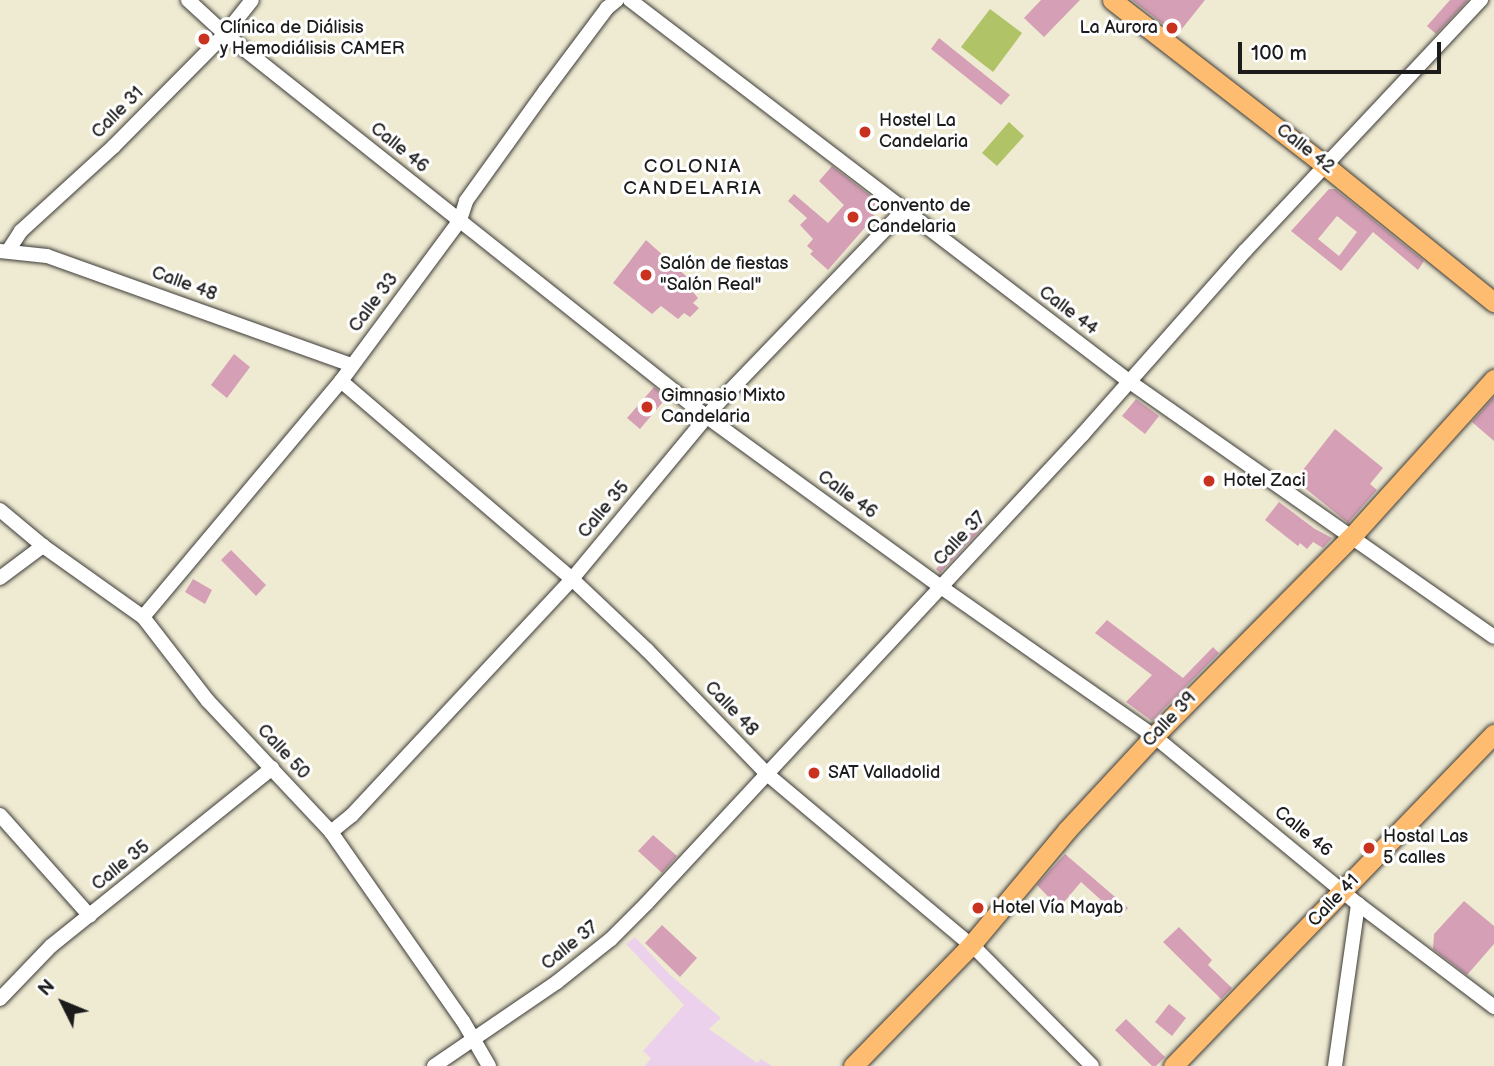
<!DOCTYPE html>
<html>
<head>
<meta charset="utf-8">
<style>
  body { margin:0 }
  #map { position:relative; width:1494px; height:1066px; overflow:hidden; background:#efead2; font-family:"Balsamiq Sans",sans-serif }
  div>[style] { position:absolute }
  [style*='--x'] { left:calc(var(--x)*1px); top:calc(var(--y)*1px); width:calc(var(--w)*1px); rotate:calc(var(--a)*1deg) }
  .built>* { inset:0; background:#ebd1ec }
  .green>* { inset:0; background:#b1c367 }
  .building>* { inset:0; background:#d5a0b6 }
  .roads { filter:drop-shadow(0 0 2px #3c3b37) drop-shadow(0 0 2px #3c3b37) }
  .minor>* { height:14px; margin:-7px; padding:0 7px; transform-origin:7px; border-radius:7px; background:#fff }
  .major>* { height:19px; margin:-9.5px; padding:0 9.5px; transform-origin:9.5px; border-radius:9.5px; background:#febc70 }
  .dots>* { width:19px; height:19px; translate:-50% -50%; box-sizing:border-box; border:4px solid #fff; border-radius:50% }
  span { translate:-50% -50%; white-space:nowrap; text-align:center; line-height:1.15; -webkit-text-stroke:6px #fff; paint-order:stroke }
  .poi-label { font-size:18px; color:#1c1c1c }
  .right { translate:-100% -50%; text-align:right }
  .left { translate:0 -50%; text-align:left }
  .street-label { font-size:18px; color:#1c1c1c }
  .neighbourhood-label { font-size:19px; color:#1c1c1c; letter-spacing:2px }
  .north { position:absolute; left:28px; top:968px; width:70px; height:70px; -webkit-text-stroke:5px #fff; paint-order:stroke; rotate:313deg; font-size:19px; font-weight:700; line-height:28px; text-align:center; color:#1c1c1c }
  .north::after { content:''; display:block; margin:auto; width:24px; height:32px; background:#1c1c1c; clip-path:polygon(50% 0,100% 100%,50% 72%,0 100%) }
  .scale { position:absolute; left:1238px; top:42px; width:203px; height:32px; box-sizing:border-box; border:4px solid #1c1c1c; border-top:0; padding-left:9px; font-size:21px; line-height:24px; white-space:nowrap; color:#1c1c1c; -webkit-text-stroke:5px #fff; paint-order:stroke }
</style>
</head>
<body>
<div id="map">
  <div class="built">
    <div style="clip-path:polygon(635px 937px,670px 975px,721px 1018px,709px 1029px,757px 1063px,761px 1059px,772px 1066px,645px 1066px,651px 1058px,643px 1051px,684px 1005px,626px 944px)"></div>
  </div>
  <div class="green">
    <div style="clip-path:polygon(990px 9px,1022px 33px,993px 72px,961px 47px)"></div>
    <div style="clip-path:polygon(1009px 122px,1024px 136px,997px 166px,982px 153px)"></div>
  </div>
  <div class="building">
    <div style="clip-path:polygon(1041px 0,1080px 0,1044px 37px,1024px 18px)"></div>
    <div style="clip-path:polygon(1132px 0,1205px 0,1177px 35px)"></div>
    <div style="clip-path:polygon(1450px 0,1468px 0,1436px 34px,1427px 26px)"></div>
    <div style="clip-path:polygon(939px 38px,1010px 95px,1001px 105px,931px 49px)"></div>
    <div style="clip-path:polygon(832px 166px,880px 203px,871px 213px,875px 216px,828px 270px,810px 254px,813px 251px,807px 246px,813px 239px,800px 225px,807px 218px,788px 201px,794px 194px,828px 223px,844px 205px,819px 181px)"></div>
    <div style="clip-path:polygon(evenodd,1329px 189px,1335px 189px,1424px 261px,1418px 270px,1373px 232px,1341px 271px,1291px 231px,1329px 189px,1337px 216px,1357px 232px,1339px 256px,1318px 239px,1337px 216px)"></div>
    <div style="clip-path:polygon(646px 240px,696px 285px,692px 291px,698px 298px,693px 303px,699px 308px,690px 317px,684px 313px,678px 319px,661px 306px,652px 314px,613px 283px)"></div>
    <div style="clip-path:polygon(234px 354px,250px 367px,227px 398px,211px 385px)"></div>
    <div style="clip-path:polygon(654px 387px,667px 397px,640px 429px,627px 418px)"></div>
    <div style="clip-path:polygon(1494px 397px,1494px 441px,1472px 422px)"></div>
    <div style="clip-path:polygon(1136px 399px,1159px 416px,1145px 434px,1122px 416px)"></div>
    <div style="clip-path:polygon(1335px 429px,1383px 468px,1370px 484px,1377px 490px,1348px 523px,1295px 480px)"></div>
    <div style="clip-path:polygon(1279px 502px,1315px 529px,1332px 538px,1323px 548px,1313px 542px,1307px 549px,1300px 543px,1298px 546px,1265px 520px)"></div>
    <div style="clip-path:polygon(978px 524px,982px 528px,940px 573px,936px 569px)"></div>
    <div style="clip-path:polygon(231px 550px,266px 585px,256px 596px,221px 560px)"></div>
    <div style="clip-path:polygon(193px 579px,212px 590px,205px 604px,185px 592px)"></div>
    <div style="clip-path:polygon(1107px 620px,1183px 678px,1213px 647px,1219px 653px,1152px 721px,1126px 702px,1152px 675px,1095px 633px)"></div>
    <div style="clip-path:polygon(653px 835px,677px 856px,662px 873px,638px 851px)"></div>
    <div style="clip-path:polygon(1065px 854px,1128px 908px,1120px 917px,1081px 882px,1059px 908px,1037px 885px)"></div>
    <div style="clip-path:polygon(1464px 901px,1494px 926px,1494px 944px,1467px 975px,1433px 949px,1434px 934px)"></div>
    <div style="clip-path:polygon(662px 925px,697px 958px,680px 977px,645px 943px)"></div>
    <div style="clip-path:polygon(1179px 927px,1212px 960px,1208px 965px,1232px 988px,1221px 999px,1163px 942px)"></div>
    <div style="clip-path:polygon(1169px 1004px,1186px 1018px,1172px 1036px,1155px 1022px)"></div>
    <div style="clip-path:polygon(1126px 1019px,1165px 1057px,1156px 1066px,1152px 1066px,1115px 1030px)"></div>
  </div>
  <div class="roads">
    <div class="minor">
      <div style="--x:188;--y:0;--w:50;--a:42.6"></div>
      <div style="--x:225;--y:34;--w:616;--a:38.47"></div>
      <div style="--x:707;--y:417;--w:289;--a:36"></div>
      <div style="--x:941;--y:587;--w:260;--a:35"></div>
      <div style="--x:1154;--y:736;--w:264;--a:39.5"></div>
      <div style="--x:1358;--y:904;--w:171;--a:37.1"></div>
      <div style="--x:630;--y:0;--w:629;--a:37.38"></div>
      <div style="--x:1130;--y:382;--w:444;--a:35"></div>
      <div style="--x:0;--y:251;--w:47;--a:6.1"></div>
      <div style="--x:47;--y:256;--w:324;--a:19.7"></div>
      <div style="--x:8;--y:251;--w:24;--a:-57"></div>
      <div style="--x:21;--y:231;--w:125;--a:-42.4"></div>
      <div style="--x:113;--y:147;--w:159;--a:-45.3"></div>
      <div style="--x:225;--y:34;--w:43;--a:-51.5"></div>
      <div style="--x:341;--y:381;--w:304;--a:40.6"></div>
      <div style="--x:572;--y:579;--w:103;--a:43.4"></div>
      <div style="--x:647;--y:650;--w:173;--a:45.9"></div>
      <div style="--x:767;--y:774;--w:274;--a:40"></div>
      <div style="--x:977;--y:950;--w:163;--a:45.2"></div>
      <div style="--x:0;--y:510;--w:56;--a:39.9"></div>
      <div style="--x:43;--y:546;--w:123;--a:35.4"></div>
      <div style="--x:143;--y:617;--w:106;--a:52.3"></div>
      <div style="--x:208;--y:701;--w:180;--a:46.8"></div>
      <div style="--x:331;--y:832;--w:231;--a:55.1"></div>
      <div style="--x:463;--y:1021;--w:52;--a:60"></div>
      <div style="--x:0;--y:578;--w:54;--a:-36.7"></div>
      <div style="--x:143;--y:617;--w:308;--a:-50"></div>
      <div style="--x:341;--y:381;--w:200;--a:-53.5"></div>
      <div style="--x:460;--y:220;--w:20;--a:-72"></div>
      <div style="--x:466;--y:201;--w:135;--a:-54.3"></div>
      <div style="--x:545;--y:91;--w:104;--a:-53.2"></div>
      <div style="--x:607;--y:8;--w:13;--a:-39"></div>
      <div style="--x:0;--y:815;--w:135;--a:48.3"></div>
      <div style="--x:331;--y:832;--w:27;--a:-39"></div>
      <div style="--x:352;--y:815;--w:323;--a:-47"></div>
      <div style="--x:572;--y:579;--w:230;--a:-50.3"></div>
      <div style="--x:719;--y:402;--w:267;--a:-46.1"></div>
      <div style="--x:0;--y:999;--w:74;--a:-46.1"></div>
      <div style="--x:51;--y:946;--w:284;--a:-38.8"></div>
      <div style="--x:434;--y:1066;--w:149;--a:-34.3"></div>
      <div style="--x:557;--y:982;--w:69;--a:-38.5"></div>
      <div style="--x:611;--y:939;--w:49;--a:-45"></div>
      <div style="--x:646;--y:904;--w:642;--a:-47.08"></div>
      <div style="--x:1083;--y:434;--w:244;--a:-48.5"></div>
      <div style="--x:1245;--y:251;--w:345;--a:-46.8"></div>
      <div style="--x:1335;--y:1066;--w:164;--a:-81.9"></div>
    </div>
    <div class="major">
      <div style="--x:1112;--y:0;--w:272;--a:37.8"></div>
      <div style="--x:1327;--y:167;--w:215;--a:39"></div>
      <div style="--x:853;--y:1066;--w:169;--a:-45.7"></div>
      <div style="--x:971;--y:945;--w:150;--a:-50.1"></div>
      <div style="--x:1067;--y:830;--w:128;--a:-47.2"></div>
      <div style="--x:1154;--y:736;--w:281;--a:-45.3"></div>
      <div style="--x:1352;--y:536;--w:212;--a:-47.9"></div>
      <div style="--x:1173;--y:1066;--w:462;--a:-46"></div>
    </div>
  </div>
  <div class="dots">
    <div style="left:1172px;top:28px;background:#c8321e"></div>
    <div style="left:204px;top:39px;background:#c8321e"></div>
    <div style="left:865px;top:132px;background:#c8321e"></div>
    <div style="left:853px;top:217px;background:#c8321e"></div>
    <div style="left:646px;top:275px;background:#c8321e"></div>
    <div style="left:647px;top:407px;background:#c8321e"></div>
    <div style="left:1209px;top:481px;background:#c8321e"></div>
    <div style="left:814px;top:773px;background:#c8321e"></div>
    <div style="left:1369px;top:848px;background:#c8321e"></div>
    <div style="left:978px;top:908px;background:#c8321e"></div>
  </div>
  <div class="poi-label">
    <span class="right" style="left:1158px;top:28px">La Aurora</span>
    <span class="left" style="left:220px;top:39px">Clínica de Diálisis<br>y Hemodiálisis CAMER</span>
    <span class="left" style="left:879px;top:132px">Hostel La<br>Candelaria</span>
    <span class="left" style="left:867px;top:217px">Convento de<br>Candelaria</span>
    <span class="left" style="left:660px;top:275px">Salón de fiestas<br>"Salón Real"</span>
    <span class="left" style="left:661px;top:407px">Gimnasio Mixto<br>Candelaria</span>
    <span class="left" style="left:1223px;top:481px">Hotel Zaci</span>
    <span class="left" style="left:828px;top:773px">SAT Valladolid</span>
    <span class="left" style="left:1383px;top:848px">Hostal Las<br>5 calles</span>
    <span class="left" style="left:992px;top:908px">Hotel Vía Mayab</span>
  </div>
  <div class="street-label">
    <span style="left:118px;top:113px;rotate:-45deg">Calle 31</span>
    <span style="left:399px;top:148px;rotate:39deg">Calle 46</span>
    <span style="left:1305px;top:149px;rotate:38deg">Calle 42</span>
    <span style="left:184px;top:284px;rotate:20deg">Calle 48</span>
    <span style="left:374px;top:303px;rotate:-53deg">Calle 33</span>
    <span style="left:1068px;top:311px;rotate:37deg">Calle 44</span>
    <span style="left:847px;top:495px;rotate:36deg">Calle 46</span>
    <span style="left:604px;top:510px;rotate:-50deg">Calle 35</span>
    <span style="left:960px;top:539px;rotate:-47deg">Calle 37</span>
    <span style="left:731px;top:709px;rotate:46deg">Calle 48</span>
    <span style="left:1170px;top:720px;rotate:-46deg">Calle 39</span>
    <span style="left:283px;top:752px;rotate:47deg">Calle 50</span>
    <span style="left:1303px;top:832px;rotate:39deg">Calle 46</span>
    <span style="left:121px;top:866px;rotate:-39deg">Calle 35</span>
    <span style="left:1334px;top:901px;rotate:-46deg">Calle 41</span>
    <span style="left:570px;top:946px;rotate:-39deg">Calle 37</span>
  </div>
  <div class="neighbourhood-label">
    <span style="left:693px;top:178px">COLONIA<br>CANDELARIA</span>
  </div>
  <div class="north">N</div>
  <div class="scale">100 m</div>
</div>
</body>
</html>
